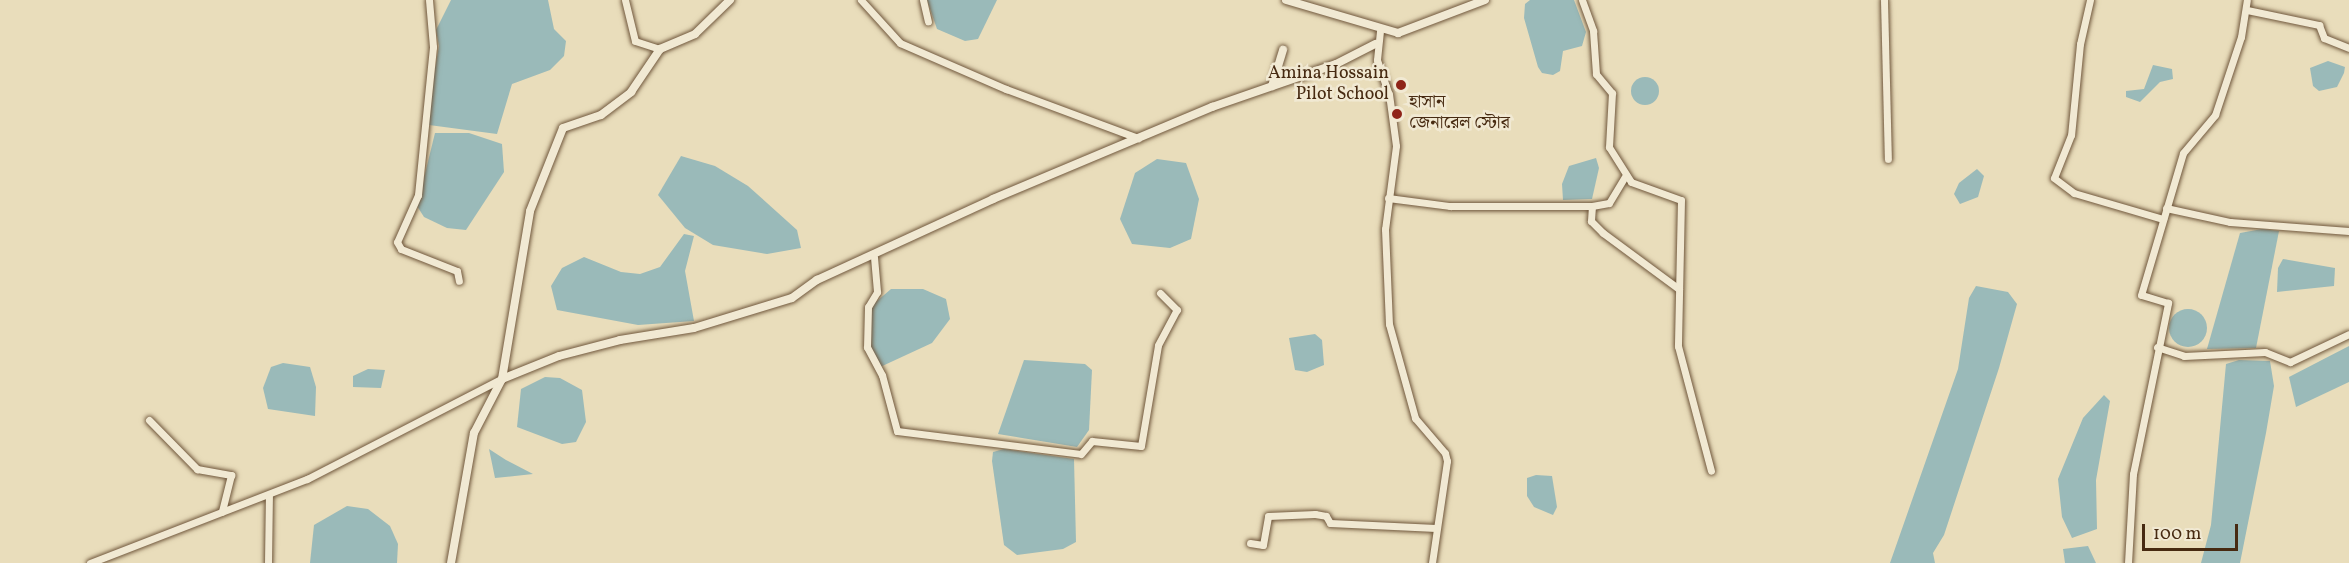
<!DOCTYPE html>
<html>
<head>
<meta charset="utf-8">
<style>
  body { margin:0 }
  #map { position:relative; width:2349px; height:563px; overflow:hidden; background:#e9ddbb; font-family:Vollkorn,"Noto Serif Bengali",serif }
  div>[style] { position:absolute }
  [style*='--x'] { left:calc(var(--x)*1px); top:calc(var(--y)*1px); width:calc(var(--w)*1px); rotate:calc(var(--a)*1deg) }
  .water>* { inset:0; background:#9abab9 }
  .round { border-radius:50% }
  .roads { filter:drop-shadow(0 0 2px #70573c) drop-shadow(0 0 2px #70573c) }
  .minor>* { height:7px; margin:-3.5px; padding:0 3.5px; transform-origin:3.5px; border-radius:3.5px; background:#f1e9d3 }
  .tertiary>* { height:8px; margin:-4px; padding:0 4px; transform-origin:4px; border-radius:4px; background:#f1e9d3 }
  .dots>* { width:16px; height:16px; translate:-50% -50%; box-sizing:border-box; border:3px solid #f1e9d3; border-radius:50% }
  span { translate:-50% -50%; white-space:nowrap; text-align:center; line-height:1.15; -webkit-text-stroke:5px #f1e9d3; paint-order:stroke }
  .poi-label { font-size:18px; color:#472a11 }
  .right { translate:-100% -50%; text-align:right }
  .left { translate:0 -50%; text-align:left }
  .scale { position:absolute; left:2142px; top:524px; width:96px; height:27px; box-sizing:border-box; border:3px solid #472a11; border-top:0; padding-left:8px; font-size:18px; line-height:21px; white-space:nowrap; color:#472a11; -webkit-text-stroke:4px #f1e9d3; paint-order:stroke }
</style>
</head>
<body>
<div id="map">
  <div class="water">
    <div style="clip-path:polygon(451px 0,548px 0,554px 29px,566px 41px,564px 56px,550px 70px,512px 84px,497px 134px,429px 125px,426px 119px,439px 46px,436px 30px)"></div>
    <div style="clip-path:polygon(927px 0,997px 0,978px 39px,965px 41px,937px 29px)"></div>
    <div style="clip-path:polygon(1530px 0,1574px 0,1586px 32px,1582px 46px,1563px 51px,1560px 71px,1553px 75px,1542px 73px,1538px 67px,1524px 18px,1525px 4px)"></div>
    <div style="clip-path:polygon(2328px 61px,2345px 67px,2344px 73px,2337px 87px,2319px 91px,2313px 86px,2310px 68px)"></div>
    <div style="clip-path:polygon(2153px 65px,2172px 69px,2173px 79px,2160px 82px,2140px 102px,2126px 97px,2126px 91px,2144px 89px)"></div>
    <div class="round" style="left:1631px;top:77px;width:28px;height:28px"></div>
    <div style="clip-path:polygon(435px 133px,469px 133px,502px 144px,504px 172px,466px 230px,447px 228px,424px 217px,417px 206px)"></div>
    <div style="clip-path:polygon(681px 156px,715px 166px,748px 186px,797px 230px,801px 248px,767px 254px,713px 245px,685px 228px,658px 195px)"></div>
    <div style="clip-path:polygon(1596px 158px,1599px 168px,1592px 199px,1563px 200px,1562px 184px,1569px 166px)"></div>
    <div style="clip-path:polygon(1157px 159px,1186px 163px,1199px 199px,1191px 239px,1170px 248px,1132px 244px,1120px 219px,1135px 173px)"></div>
    <div style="clip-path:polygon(1977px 169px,1984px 176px,1978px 197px,1960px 204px,1954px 194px,1959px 183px)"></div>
    <div style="clip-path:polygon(2262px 229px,2279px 231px,2256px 348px,2207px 349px,2240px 233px)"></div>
    <div style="clip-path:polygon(684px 234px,694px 236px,685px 271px,694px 321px,638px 325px,557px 310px,551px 286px,562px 268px,584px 257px,621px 272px,640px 274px,660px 267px)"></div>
    <div style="clip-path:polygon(2283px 259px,2335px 268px,2334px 286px,2277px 292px,2278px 268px)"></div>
    <div style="clip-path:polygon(1976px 286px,2008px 292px,2017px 304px,1999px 368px,1944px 535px,1933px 553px,1935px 563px,1890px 563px,1958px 369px,1969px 298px)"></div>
    <div style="clip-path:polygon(891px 289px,923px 289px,946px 299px,950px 319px,932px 343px,878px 368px,869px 345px,870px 307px)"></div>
    <div class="round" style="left:2169px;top:309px;width:38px;height:38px"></div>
    <div style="clip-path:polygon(1315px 334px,1322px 340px,1324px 365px,1307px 372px,1295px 370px,1289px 338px)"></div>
    <div style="clip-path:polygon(2349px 346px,2349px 382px,2296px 407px,2289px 377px)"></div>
    <div style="clip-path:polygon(1024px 360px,1085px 364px,1092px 370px,1089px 430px,1077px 447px,998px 434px)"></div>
    <div style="clip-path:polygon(2239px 360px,2270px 361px,2274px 386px,2266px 433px,2240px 563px,2201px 563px,2211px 525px,2226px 364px)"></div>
    <div style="clip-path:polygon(283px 363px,310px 367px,316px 387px,315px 416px,268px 409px,263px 388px,271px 367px)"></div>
    <div style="clip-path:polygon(368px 369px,385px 370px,381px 388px,353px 387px,353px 376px)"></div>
    <div style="clip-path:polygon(545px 377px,560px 378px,582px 390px,586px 422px,576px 442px,562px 444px,517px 427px,521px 389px)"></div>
    <div style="clip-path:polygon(2104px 395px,2110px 401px,2096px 480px,2097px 529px,2072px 538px,2062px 517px,2058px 479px,2083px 418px)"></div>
    <div style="clip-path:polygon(489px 449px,506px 460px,533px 474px,495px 478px)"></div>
    <div style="clip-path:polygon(1004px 449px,1074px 459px,1076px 542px,1063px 549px,1017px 555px,1004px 545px,992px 461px,993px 452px)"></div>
    <div style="clip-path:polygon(1536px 475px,1552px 476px,1557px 507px,1553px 515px,1534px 507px,1527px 496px,1527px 478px)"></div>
    <div style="clip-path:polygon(347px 506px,368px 509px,390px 526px,398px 544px,397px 563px,310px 563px,314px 525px)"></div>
    <div style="clip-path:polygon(2088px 546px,2096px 563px,2065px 563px,2063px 549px)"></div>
  </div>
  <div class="roads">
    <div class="minor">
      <div style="--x:429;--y:0;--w:47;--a:85.1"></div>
      <div style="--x:433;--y:47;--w:149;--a:95.8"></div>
      <div style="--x:418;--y:195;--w:51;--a:114.1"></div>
      <div style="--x:397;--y:242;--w:8;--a:60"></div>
      <div style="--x:401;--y:249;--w:60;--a:21.4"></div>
      <div style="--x:457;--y:271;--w:10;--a:79"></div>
      <div style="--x:625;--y:0;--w:42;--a:76.3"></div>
      <div style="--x:635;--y:41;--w:26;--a:18"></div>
      <div style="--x:861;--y:0;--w:58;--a:47.8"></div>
      <div style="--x:900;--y:43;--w:116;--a:23.5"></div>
      <div style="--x:1006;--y:89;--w:141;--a:20.4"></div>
      <div style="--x:923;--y:0;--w:22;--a:77"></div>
      <div style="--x:1582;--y:0;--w:33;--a:70"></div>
      <div style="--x:1593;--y:31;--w:43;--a:86"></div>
      <div style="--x:1596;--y:74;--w:25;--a:50"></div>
      <div style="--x:1612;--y:93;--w:54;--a:93.2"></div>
      <div style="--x:1609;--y:147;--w:41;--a:57.8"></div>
      <div style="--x:1631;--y:182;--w:53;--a:19.8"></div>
      <div style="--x:1681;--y:200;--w:146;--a:91.2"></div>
      <div style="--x:1678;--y:346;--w:129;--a:75.2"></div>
      <div style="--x:1884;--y:0;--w:159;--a:88.6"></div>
      <div style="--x:2090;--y:0;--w:45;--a:102.8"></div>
      <div style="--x:2080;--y:44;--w:91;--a:95.6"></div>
      <div style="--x:2071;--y:135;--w:46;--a:111.6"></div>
      <div style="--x:2054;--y:178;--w:25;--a:37"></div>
      <div style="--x:2074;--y:193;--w:93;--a:16.3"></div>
      <div style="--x:2247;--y:10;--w:74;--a:11.8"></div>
      <div style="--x:2319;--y:25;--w:14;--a:69"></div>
      <div style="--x:2324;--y:38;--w:27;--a:22"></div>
      <div style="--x:1380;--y:31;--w:29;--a:96"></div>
      <div style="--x:1377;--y:60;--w:36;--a:71"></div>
      <div style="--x:1389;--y:94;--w:52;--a:82.3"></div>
      <div style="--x:1396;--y:146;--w:84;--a:97.5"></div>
      <div style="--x:1385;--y:229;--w:95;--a:87.6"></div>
      <div style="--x:1389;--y:324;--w:98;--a:74.5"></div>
      <div style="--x:1415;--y:418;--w:46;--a:49.4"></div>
      <div style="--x:1445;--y:453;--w:8;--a:76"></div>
      <div style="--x:1447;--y:461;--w:103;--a:98.4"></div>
      <div style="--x:1388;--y:198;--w:63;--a:7.4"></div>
      <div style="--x:1450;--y:206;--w:142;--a:0"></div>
      <div style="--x:1592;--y:206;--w:17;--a:-10"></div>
      <div style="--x:1609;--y:203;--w:33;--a:-59"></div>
      <div style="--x:1592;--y:206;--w:15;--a:94"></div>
      <div style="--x:1591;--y:221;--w:17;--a:45"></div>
      <div style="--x:1603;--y:233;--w:94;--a:36.4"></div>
      <div style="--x:2166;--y:208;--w:66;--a:12.3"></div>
      <div style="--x:2230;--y:222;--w:119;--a:4.3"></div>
      <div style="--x:874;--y:257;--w:35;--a:85"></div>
      <div style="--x:877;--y:292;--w:17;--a:121"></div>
      <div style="--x:868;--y:307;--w:40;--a:91.4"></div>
      <div style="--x:867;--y:347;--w:32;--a:62"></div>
      <div style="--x:882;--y:375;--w:58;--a:75"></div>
      <div style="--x:897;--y:431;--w:185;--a:7.1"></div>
      <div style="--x:1081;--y:454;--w:17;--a:-50"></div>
      <div style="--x:1092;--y:441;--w:49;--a:5.8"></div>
      <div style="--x:1141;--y:446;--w:102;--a:-80.4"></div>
      <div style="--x:1158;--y:345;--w:40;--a:-62"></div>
      <div style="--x:1177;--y:310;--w:24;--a:-135"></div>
      <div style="--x:2157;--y:347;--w:28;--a:18"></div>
      <div style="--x:2184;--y:356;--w:81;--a:-2.8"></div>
      <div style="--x:2265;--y:352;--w:27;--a:22"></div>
      <div style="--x:2290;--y:362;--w:65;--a:-25.4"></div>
      <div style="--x:149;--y:420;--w:69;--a:45.6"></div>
      <div style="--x:197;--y:469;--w:35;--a:10"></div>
      <div style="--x:231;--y:475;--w:38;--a:104"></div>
      <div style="--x:1250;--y:543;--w:13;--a:9"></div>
      <div style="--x:1263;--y:545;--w:29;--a:-80"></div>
      <div style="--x:1268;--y:516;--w:47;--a:-2.4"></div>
      <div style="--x:1315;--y:514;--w:11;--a:10"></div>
      <div style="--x:1326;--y:516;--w:8;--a:60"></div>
      <div style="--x:1330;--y:523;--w:106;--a:2.7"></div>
      <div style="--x:90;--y:563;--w:233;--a:-21.2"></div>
      <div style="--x:307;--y:479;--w:216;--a:-27.3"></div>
      <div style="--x:268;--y:563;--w:68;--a:-89.2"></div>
      <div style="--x:2128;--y:563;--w:89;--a:-86.8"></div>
      <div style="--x:2133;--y:474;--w:175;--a:-78.4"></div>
      <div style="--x:2168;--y:303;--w:28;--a:-163"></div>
      <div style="--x:2141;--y:295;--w:148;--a:-73.5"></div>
      <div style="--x:2183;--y:153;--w:50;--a:-49.9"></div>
      <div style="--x:2215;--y:115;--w:82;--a:-71.6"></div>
      <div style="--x:2241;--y:37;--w:37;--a:-81"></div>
    </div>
    <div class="tertiary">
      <div style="--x:1286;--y:0;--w:117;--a:16.4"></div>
      <div style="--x:1398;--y:33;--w:93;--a:-20.8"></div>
      <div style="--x:1272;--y:86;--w:38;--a:-73"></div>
      <div style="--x:502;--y:379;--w:170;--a:-80.5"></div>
      <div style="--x:530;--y:211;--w:89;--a:-68.3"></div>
      <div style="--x:563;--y:128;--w:40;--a:-18.9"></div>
      <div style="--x:601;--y:115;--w:38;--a:-37"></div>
      <div style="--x:631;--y:92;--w:52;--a:-56"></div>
      <div style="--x:660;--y:49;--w:38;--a:-23"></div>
      <div style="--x:695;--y:34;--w:49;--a:-44.2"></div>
      <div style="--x:451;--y:563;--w:132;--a:-80"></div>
      <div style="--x:474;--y:433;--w:61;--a:-62.6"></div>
      <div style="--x:502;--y:379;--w:61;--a:-22"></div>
      <div style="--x:559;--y:356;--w:63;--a:-14.7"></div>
      <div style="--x:620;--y:340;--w:75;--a:-9.2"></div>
      <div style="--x:694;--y:328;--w:102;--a:-17"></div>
      <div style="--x:792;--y:298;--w:31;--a:-36"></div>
      <div style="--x:817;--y:280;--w:194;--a:-24.7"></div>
      <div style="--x:993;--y:199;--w:238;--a:-22.8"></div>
      <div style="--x:1212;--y:107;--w:131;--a:-19.1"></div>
      <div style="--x:1336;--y:64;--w:44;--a:-27.1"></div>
    </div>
  </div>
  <div class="dots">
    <div style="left:1401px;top:85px;background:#8f2418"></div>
    <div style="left:1397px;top:114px;background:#8f2418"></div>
  </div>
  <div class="poi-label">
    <span class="right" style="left:1389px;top:85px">Amina Hossain<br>Pilot School</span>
    <span class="left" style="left:1409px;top:114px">হাসান<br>জেনারেল স্টোর</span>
  </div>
  <div class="scale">100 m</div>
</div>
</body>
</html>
